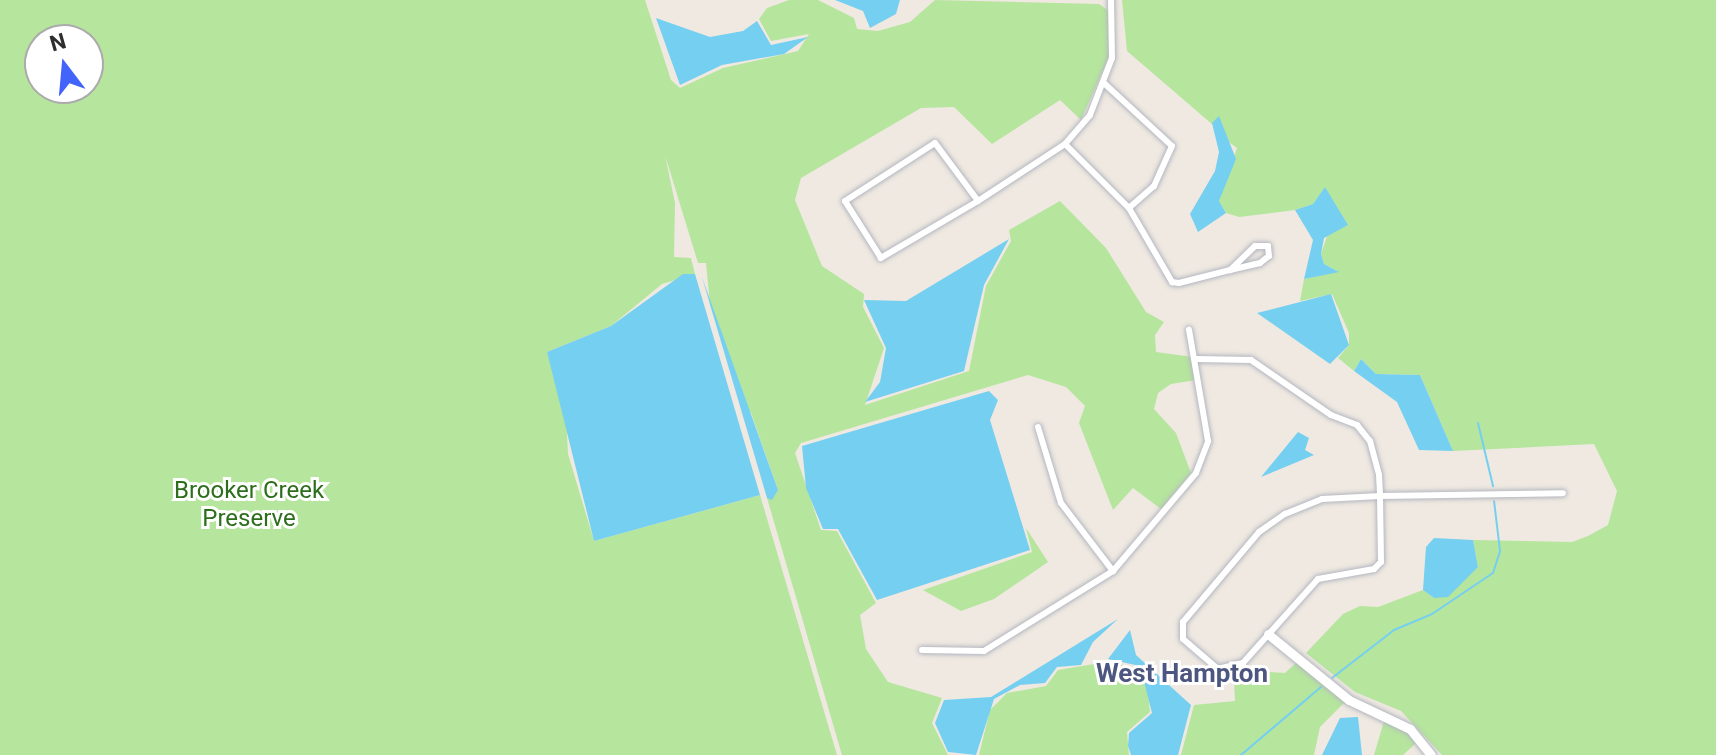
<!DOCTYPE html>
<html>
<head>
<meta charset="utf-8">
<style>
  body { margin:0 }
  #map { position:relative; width:1716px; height:755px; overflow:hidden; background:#efe9e1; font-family:Roboto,sans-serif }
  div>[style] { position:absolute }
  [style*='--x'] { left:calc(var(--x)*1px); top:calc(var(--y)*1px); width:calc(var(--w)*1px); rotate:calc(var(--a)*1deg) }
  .green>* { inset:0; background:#b6e59e }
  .water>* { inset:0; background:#75cff0 }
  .stream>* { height:2px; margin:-1px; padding:0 1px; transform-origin:1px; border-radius:1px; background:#75cff0 }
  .roads { filter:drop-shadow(0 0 2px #b4b7c1) drop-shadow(0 0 2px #b4b7c1) }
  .street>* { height:6px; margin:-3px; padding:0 3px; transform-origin:3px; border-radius:3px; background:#fff }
  .secondary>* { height:9px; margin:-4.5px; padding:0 4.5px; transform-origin:4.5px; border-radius:4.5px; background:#fff }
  span { translate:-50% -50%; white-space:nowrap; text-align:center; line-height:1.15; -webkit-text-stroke:6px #fff; paint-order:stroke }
  .park-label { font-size:24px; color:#2c6e1b }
  .neighbourhood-label { font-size:26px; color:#4d5680; font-weight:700 }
  .north { position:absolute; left:24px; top:24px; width:80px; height:80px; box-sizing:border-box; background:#fff; border:2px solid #ababab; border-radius:50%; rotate:344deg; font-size:22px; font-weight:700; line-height:32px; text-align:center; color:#2e2e2e }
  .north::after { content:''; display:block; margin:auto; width:28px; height:36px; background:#4264fb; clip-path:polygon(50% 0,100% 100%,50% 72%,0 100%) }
</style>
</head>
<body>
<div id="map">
  <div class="green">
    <div style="clip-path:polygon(evenodd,0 0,645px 0,671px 80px,680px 88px,723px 68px,798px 51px,809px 34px,771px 41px,759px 19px,767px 8px,789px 0,818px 0,854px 18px,857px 29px,878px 31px,910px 22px,935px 0,1099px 4px,1109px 11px,1109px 57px,1081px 120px,1060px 100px,992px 144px,954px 107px,921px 108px,801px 178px,795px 200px,822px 266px,864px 294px,863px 307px,884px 348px,865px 405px,969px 371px,986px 286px,1011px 241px,1009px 230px,1060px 201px,1106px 248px,1146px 312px,1164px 322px,1155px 335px,1156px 352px,1193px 357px,1196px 380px,1171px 384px,1158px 393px,1154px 409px,1176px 433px,1191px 473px,1161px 509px,1133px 488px,1113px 510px,1079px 423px,1085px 406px,1066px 387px,1028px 375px,801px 443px,795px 453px,821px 530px,837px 531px,876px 603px,860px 615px,866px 649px,888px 682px,942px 698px,932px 723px,948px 755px,842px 755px,767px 498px,778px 490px,751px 413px,740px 397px,710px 305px,706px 263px,698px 263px,665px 155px,675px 203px,674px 257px,691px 258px,695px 274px,662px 284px,611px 326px,547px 352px,566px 415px,568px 454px,594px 541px,760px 495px,837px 755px,0 755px,0 0,40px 40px,88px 40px,88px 88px,40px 88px,40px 40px)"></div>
    <div style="clip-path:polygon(1122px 0,1716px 0,1716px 755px,1442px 755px,1401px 711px,1355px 692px,1306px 653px,1343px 614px,1360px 606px,1378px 607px,1423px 590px,1434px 598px,1478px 567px,1473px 540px,1572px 542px,1588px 536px,1608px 525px,1617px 491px,1594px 444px,1453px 451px,1420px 375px,1376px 374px,1361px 359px,1354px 371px,1338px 358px,1349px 345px,1349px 333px,1332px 294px,1300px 301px,1304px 279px,1337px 271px,1324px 264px,1321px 254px,1336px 210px,1325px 188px,1313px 204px,1295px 210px,1239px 217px,1226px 213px,1219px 201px,1237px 148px,1225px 139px,1219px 117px,1213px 125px,1127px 51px)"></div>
    <div style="clip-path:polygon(1026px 528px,1048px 562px,994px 599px,961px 611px,923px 590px,1032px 552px)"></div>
    <div style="clip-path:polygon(1106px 662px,1138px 668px,1148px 693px,1150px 712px,1127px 732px,1129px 755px,979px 755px,990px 710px,1007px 693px,1046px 686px,1058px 670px)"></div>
    <div style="clip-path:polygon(1297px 662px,1346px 701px,1320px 727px,1314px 755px,1181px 755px,1194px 705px,1235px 701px,1234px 681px,1254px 671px,1285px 673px)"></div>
    <div style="clip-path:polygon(1384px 721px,1409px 731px,1416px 743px,1403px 755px,1374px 755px)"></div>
  </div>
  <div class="water">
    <div style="clip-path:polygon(835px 0,900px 0,896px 14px,870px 28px,863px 11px)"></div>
    <div style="clip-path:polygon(656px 18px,710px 37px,743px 31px,757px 21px,771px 45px,808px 37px,784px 54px,722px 65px,680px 85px)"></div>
    <div style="clip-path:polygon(1219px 116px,1236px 159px,1219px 201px,1226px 213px,1198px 232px,1190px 214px,1215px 171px,1219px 152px,1212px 123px)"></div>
    <div style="clip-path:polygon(1325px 187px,1348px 225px,1324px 238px,1321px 254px,1324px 264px,1339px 272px,1304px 279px,1313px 240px,1295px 210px,1313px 204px)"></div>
    <div style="clip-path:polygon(1009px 239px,984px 285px,964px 371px,865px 402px,880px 382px,886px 348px,864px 300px,906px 301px)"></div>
    <div style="clip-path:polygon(683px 274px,695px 274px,760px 495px,594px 541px,547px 352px,611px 326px)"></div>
    <div style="clip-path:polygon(702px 277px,778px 490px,772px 500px,767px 498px)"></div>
    <div style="clip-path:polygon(1331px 294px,1349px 345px,1330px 364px,1257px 313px)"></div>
    <div style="clip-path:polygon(1361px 359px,1376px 374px,1420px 375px,1453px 451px,1419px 450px,1397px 402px,1354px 371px)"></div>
    <div style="clip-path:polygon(989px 391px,998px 400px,990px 420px,1030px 550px,877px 600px,838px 529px,823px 529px,806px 488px,802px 446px)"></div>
    <div style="clip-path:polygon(1298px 432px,1309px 438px,1305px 450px,1314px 455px,1261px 477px)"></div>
    <div style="clip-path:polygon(1434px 538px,1473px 540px,1478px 567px,1448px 597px,1434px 598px,1423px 590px,1426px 547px)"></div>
    <div style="clip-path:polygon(1118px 619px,1093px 642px,1081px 665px,1057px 667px,1045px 683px,1020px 685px,994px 699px,976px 755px,948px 752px,935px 723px,944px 700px,991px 697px)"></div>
    <div style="clip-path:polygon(1130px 630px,1136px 655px,1191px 705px,1178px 755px,1131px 755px,1128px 746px,1129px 733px,1152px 713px,1140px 666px,1108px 659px)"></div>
    <div style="clip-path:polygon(1358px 717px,1362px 755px,1322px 755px,1340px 718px)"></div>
  </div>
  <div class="stream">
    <div style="--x:1478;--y:423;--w:65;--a:76.6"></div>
    <div style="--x:1332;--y:678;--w:78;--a:-37.7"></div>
    <div style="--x:1394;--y:630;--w:41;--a:-22.8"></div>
    <div style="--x:1432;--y:614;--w:73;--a:-33.9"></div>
    <div style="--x:1493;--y:573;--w:23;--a:-72"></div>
    <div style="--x:1500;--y:551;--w:50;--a:-96.8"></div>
    <div style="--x:1241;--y:755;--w:105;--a:-40.4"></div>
  </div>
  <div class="roads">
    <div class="street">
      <div style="--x:1105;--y:84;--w:91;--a:42.8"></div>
      <div style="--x:1172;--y:146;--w:44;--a:114.2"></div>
      <div style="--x:1154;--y:186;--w:33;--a:139"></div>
      <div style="--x:935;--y:143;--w:72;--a:53.4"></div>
      <div style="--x:978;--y:201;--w:113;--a:149.6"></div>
      <div style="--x:881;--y:258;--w:67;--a:-122.3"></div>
      <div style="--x:845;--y:201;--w:107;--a:-32.8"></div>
      <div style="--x:1065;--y:144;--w:91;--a:45"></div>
      <div style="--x:1129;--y:208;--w:86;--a:59.8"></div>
      <div style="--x:1172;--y:282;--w:7;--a:8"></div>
      <div style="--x:1179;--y:283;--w:53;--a:-14.3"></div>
      <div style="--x:1230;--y:270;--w:31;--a:-13"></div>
      <div style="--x:1260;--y:263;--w:11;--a:-38"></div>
      <div style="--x:1269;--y:256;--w:10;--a:-96"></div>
      <div style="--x:1268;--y:246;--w:13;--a:180"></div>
      <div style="--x:1255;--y:246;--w:35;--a:136"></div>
      <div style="--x:978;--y:201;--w:104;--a:-33.2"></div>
      <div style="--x:1065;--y:144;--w:38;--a:-49"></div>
      <div style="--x:1090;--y:115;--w:61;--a:-68.9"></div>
      <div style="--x:1112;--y:58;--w:58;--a:-91"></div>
      <div style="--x:1197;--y:359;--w:54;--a:1.1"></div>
      <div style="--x:1251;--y:360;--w:97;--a:34.5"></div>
      <div style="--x:1331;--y:415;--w:28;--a:21"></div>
      <div style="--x:1357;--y:425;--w:21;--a:51"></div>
      <div style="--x:1370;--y:441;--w:35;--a:75"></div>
      <div style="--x:1379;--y:475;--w:21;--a:87"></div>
      <div style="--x:1380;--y:496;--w:66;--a:89.1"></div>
      <div style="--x:1381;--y:562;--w:10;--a:135"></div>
      <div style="--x:1374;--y:569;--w:57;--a:169.9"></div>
      <div style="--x:1318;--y:579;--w:113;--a:131.8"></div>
      <div style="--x:1243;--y:663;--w:26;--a:167"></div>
      <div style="--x:1218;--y:669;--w:46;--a:-139.4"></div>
      <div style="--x:1183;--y:639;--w:17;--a:-90"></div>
      <div style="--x:1183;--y:622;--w:118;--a:-49.8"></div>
      <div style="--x:1259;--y:532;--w:32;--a:-35"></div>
      <div style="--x:1285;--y:514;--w:40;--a:-22"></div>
      <div style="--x:1322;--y:499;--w:58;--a:-3"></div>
      <div style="--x:1380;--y:496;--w:183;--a:-0.9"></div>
      <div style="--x:1038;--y:427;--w:79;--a:73.2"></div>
      <div style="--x:1061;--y:503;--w:86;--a:52.6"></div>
      <div style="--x:922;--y:650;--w:62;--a:0.9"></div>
      <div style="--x:984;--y:651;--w:152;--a:-31.8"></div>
      <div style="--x:1113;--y:571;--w:128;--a:-49.7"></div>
      <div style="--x:1196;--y:473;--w:34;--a:-69"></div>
      <div style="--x:1208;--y:441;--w:113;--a:-99.7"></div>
    </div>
    <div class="secondary">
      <div style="--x:1268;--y:634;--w:104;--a:39.2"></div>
      <div style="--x:1349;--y:700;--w:68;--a:25.4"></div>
      <div style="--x:1410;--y:729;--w:33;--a:51"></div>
    </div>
  </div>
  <div class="park-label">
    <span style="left:249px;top:505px">Brooker Creek<br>Preserve</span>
  </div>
  <div class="neighbourhood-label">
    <span style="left:1182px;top:674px">West Hampton</span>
  </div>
  <div class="north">N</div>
</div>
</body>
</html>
